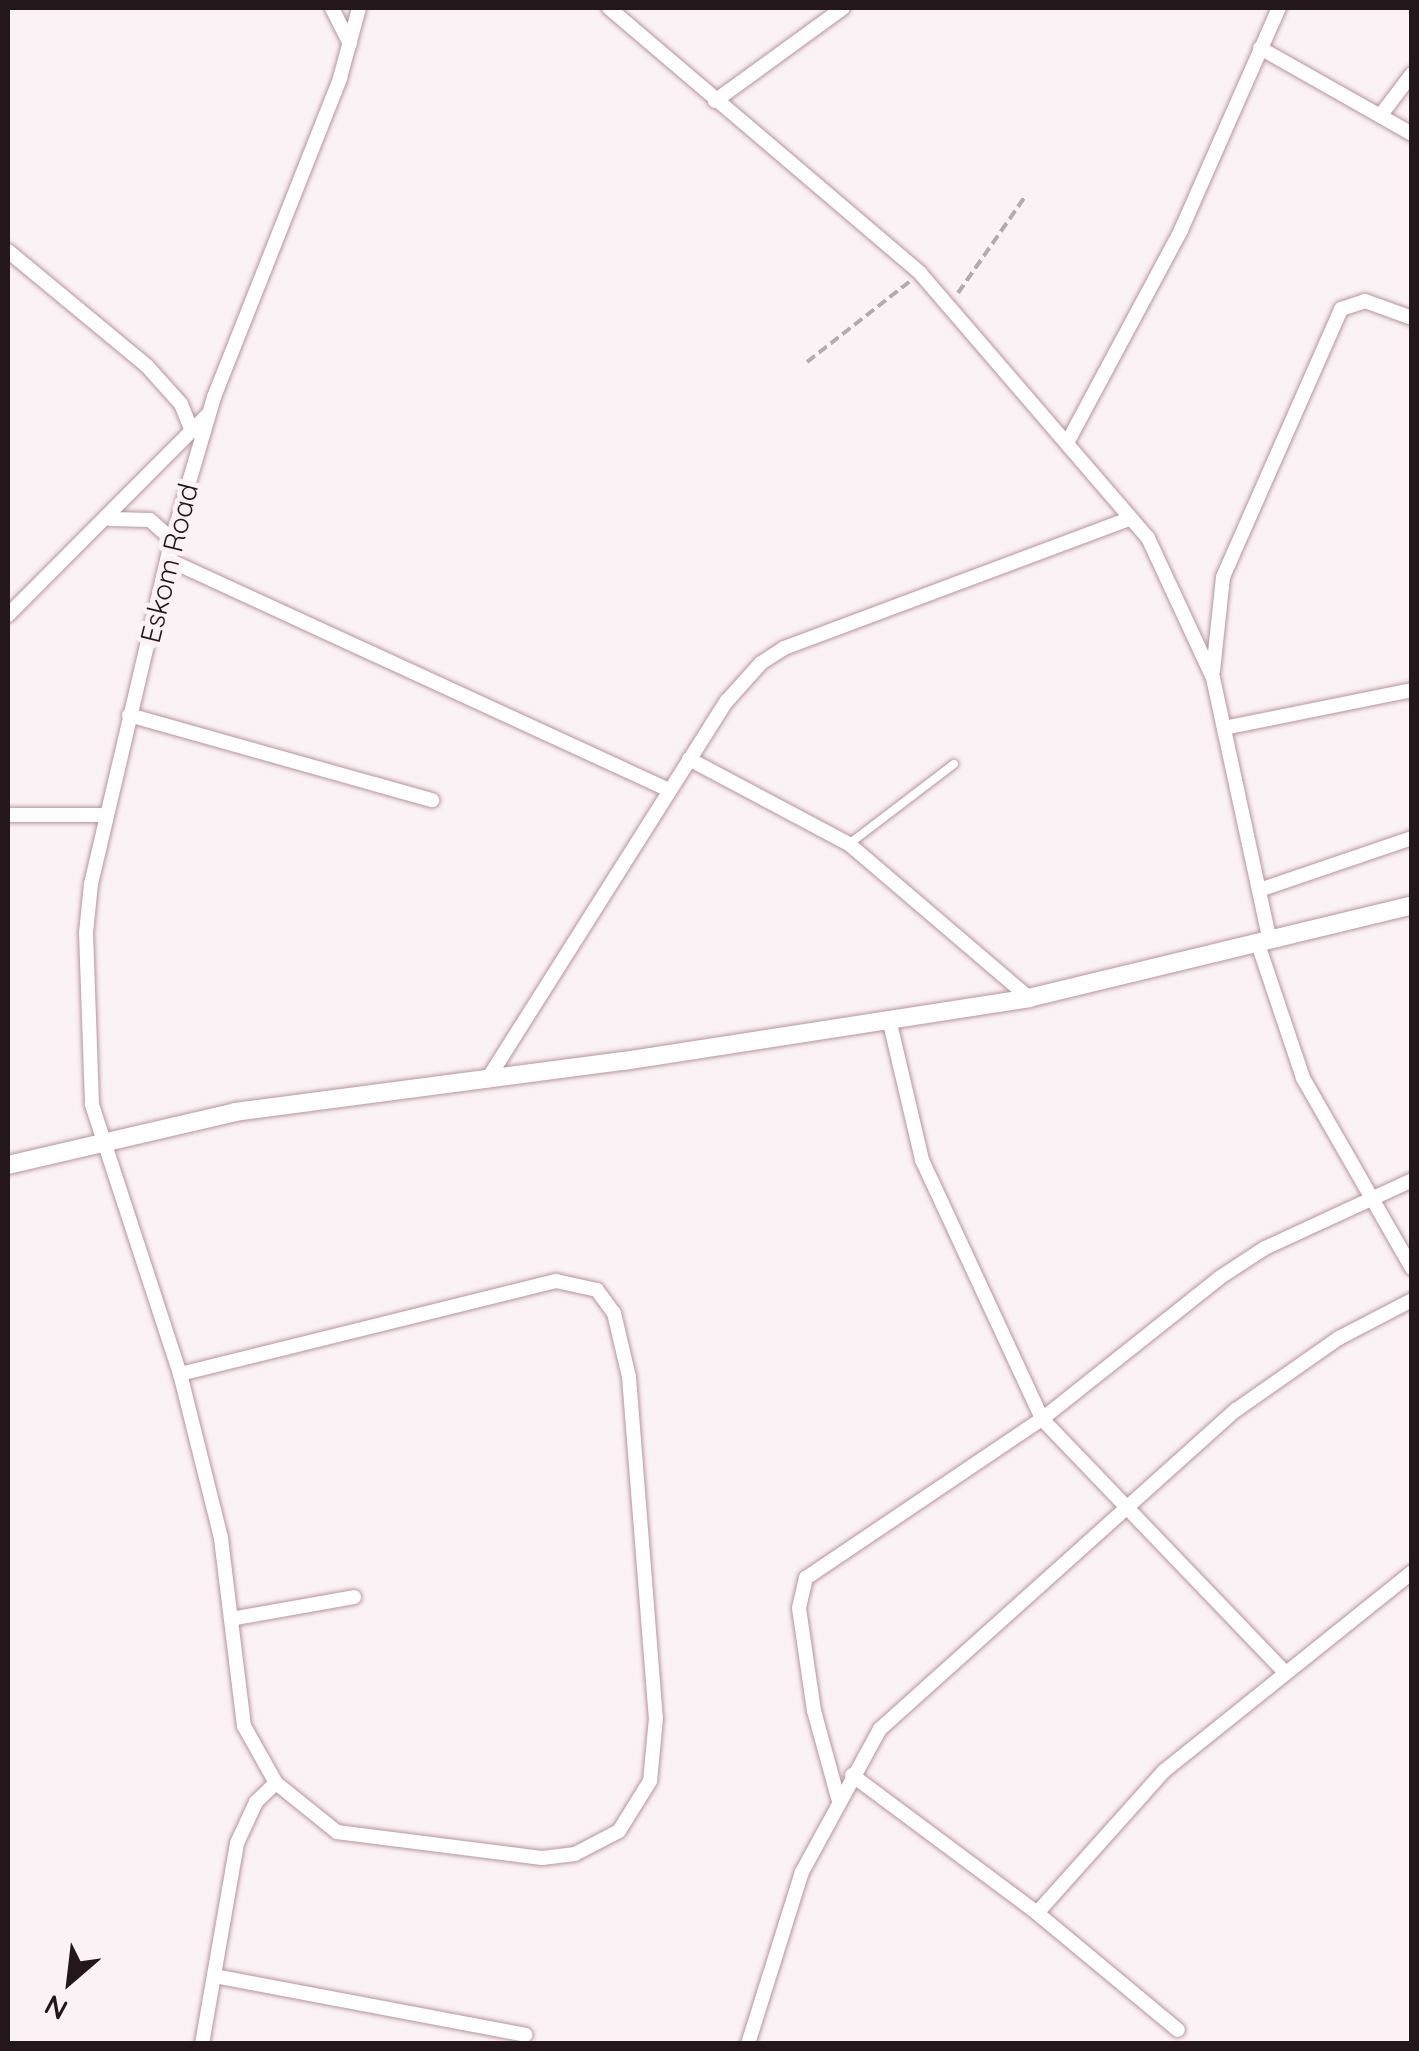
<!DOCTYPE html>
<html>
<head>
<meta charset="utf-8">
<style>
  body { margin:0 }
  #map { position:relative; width:1419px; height:2051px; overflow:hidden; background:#faf2f4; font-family:Quicksand,sans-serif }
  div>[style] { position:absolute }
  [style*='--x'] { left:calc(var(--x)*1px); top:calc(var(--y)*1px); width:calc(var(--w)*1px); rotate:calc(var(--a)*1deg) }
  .path>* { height:4px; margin-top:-2px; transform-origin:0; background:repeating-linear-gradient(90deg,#b4abad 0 10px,transparent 0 15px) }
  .roads { filter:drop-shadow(0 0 2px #b7949e) drop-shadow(0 0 2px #b7949e) }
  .service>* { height:8px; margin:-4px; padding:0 4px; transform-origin:4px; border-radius:4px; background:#fff }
  .minor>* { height:14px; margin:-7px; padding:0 7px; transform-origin:7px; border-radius:7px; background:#fff }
  .tertiary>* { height:18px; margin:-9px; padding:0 9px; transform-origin:9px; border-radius:9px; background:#fff }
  span { translate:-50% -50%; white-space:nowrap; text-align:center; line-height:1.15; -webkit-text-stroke:10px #faf2f4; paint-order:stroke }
  .street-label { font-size:28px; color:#24171b }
  .frame { position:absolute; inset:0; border:10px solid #24171b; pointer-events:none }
  .north { position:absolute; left:20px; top:1931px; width:100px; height:100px; -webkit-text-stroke:8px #faf2f4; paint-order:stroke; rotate:208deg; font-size:28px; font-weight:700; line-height:40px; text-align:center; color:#24171b }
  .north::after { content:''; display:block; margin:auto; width:35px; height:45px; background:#24171b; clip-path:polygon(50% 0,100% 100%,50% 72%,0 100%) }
</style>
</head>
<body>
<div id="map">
  <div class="path">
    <div style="--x:958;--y:293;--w:116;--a:-55.2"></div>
    <div style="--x:807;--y:362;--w:130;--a:-38.1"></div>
  </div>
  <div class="roads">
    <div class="service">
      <div style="--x:849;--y:844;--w:132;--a:-37.3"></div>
    </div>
    <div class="minor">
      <div style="--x:332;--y:8;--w:40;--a:63.4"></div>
      <div style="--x:609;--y:8;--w:409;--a:40.4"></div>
      <div style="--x:920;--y:273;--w:350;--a:49.3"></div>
      <div style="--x:1148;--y:538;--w:154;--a:65.1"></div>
      <div style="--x:1213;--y:678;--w:269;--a:77.8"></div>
      <div style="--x:1260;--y:48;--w:175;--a:29.5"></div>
      <div style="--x:715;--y:101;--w:158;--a:-36"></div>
      <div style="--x:1380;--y:116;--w:53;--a:-52.7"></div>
      <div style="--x:8;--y:251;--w:180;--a:39.6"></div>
      <div style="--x:147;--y:366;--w:51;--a:48.2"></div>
      <div style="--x:181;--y:404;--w:29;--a:68"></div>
      <div style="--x:1067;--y:443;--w:242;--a:-61.8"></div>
      <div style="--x:1181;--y:230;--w:243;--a:-66.2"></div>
      <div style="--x:110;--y:519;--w:40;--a:1.4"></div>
      <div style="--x:150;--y:520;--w:30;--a:42"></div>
      <div style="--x:169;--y:560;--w:550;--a:24.7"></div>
      <div style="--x:8;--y:615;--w:284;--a:-45.1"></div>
      <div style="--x:1213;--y:671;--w:95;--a:-83.9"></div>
      <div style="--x:1223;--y:577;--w:293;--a:-66.2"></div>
      <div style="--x:1341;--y:309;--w:25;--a:-18"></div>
      <div style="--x:1365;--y:301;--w:50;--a:19.9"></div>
      <div style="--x:129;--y:715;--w:315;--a:15.7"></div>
      <div style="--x:1224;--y:728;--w:192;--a:-11.4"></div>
      <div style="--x:689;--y:759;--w:181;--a:28"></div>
      <div style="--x:849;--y:844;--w:237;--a:40.5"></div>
      <div style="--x:8;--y:815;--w:99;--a:0"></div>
      <div style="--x:1262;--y:889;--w:158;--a:-18.8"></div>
      <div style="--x:1258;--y:944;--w:141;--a:71.4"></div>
      <div style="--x:1303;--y:1078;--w:219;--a:60.2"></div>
      <div style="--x:889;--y:1019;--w:145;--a:76.8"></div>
      <div style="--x:922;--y:1160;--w:285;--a:65.1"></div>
      <div style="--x:1042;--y:1419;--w:351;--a:46.2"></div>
      <div style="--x:487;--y:1080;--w:449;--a:-57.7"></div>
      <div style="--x:727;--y:701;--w:51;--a:-48.2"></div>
      <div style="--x:761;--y:663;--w:27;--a:-33"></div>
      <div style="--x:784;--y:648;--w:368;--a:-20.5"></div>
      <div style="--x:556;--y:1281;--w:42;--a:12.4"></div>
      <div style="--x:597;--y:1290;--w:29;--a:54"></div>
      <div style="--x:614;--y:1313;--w:66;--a:76.8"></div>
      <div style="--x:629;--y:1377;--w:342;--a:85.5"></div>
      <div style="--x:656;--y:1718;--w:63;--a:95.4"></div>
      <div style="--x:650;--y:1781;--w:59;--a:121.8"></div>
      <div style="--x:619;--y:1831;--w:50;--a:152.4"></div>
      <div style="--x:575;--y:1854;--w:33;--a:173"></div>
      <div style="--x:542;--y:1858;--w:207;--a:-172.8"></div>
      <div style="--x:337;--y:1832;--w:78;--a:-141.2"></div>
      <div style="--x:276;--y:1783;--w:65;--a:-119.3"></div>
      <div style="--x:244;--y:1726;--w:189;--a:-97"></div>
      <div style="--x:221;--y:1538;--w:169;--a:-104"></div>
      <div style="--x:180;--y:1374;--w:387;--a:-13.9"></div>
      <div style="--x:180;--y:1374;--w:284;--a:-108.1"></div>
      <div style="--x:92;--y:1104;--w:171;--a:-92"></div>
      <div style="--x:86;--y:933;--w:49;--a:-84.2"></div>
      <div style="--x:91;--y:884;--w:353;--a:-76.8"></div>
      <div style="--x:172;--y:540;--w:149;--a:-73.6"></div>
      <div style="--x:214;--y:397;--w:343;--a:-68.4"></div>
      <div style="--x:340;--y:78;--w:73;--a:-74.8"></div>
      <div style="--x:231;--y:1619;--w:125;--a:-10.1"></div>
      <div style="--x:852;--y:1775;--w:231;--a:36.7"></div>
      <div style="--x:1037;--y:1913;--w:183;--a:39.7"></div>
      <div style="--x:838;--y:1798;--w:90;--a:-105.4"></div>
      <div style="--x:814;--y:1711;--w:104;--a:-98.3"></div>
      <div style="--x:799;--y:1608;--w:31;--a:-77"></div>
      <div style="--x:806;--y:1578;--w:285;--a:-34"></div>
      <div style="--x:1042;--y:1419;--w:226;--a:-38.5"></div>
      <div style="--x:1219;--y:1278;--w:55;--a:-33.1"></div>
      <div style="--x:1265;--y:1248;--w:162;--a:-24.8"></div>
      <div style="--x:1037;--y:1913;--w:191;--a:-48.2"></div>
      <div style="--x:1164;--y:1771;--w:318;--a:-38.7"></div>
      <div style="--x:214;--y:1976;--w:317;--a:10.7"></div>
      <div style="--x:202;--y:2044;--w:204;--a:-80.1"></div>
      <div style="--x:237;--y:1843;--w:45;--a:-65.1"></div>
      <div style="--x:256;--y:1802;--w:28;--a:-44"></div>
      <div style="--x:748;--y:2044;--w:180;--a:-72.6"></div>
      <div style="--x:802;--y:1872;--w:163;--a:-61.4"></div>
      <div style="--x:880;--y:1729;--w:478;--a:-41.9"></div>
      <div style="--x:1236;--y:1410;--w:126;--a:-35"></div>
      <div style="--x:1339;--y:1338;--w:82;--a:-27.5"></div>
    </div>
    <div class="tertiary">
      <div style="--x:8;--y:1165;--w:233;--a:-13.1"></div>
      <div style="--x:235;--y:1112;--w:392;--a:-7.5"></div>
      <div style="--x:624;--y:1061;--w:410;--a:-8.8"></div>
      <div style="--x:1029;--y:998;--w:394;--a:-13.6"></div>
    </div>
  </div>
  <div class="street-label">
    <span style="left:169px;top:563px;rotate:-76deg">Eskom Road</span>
  </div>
  <div class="frame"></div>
  <div class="north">N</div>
</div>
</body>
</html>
